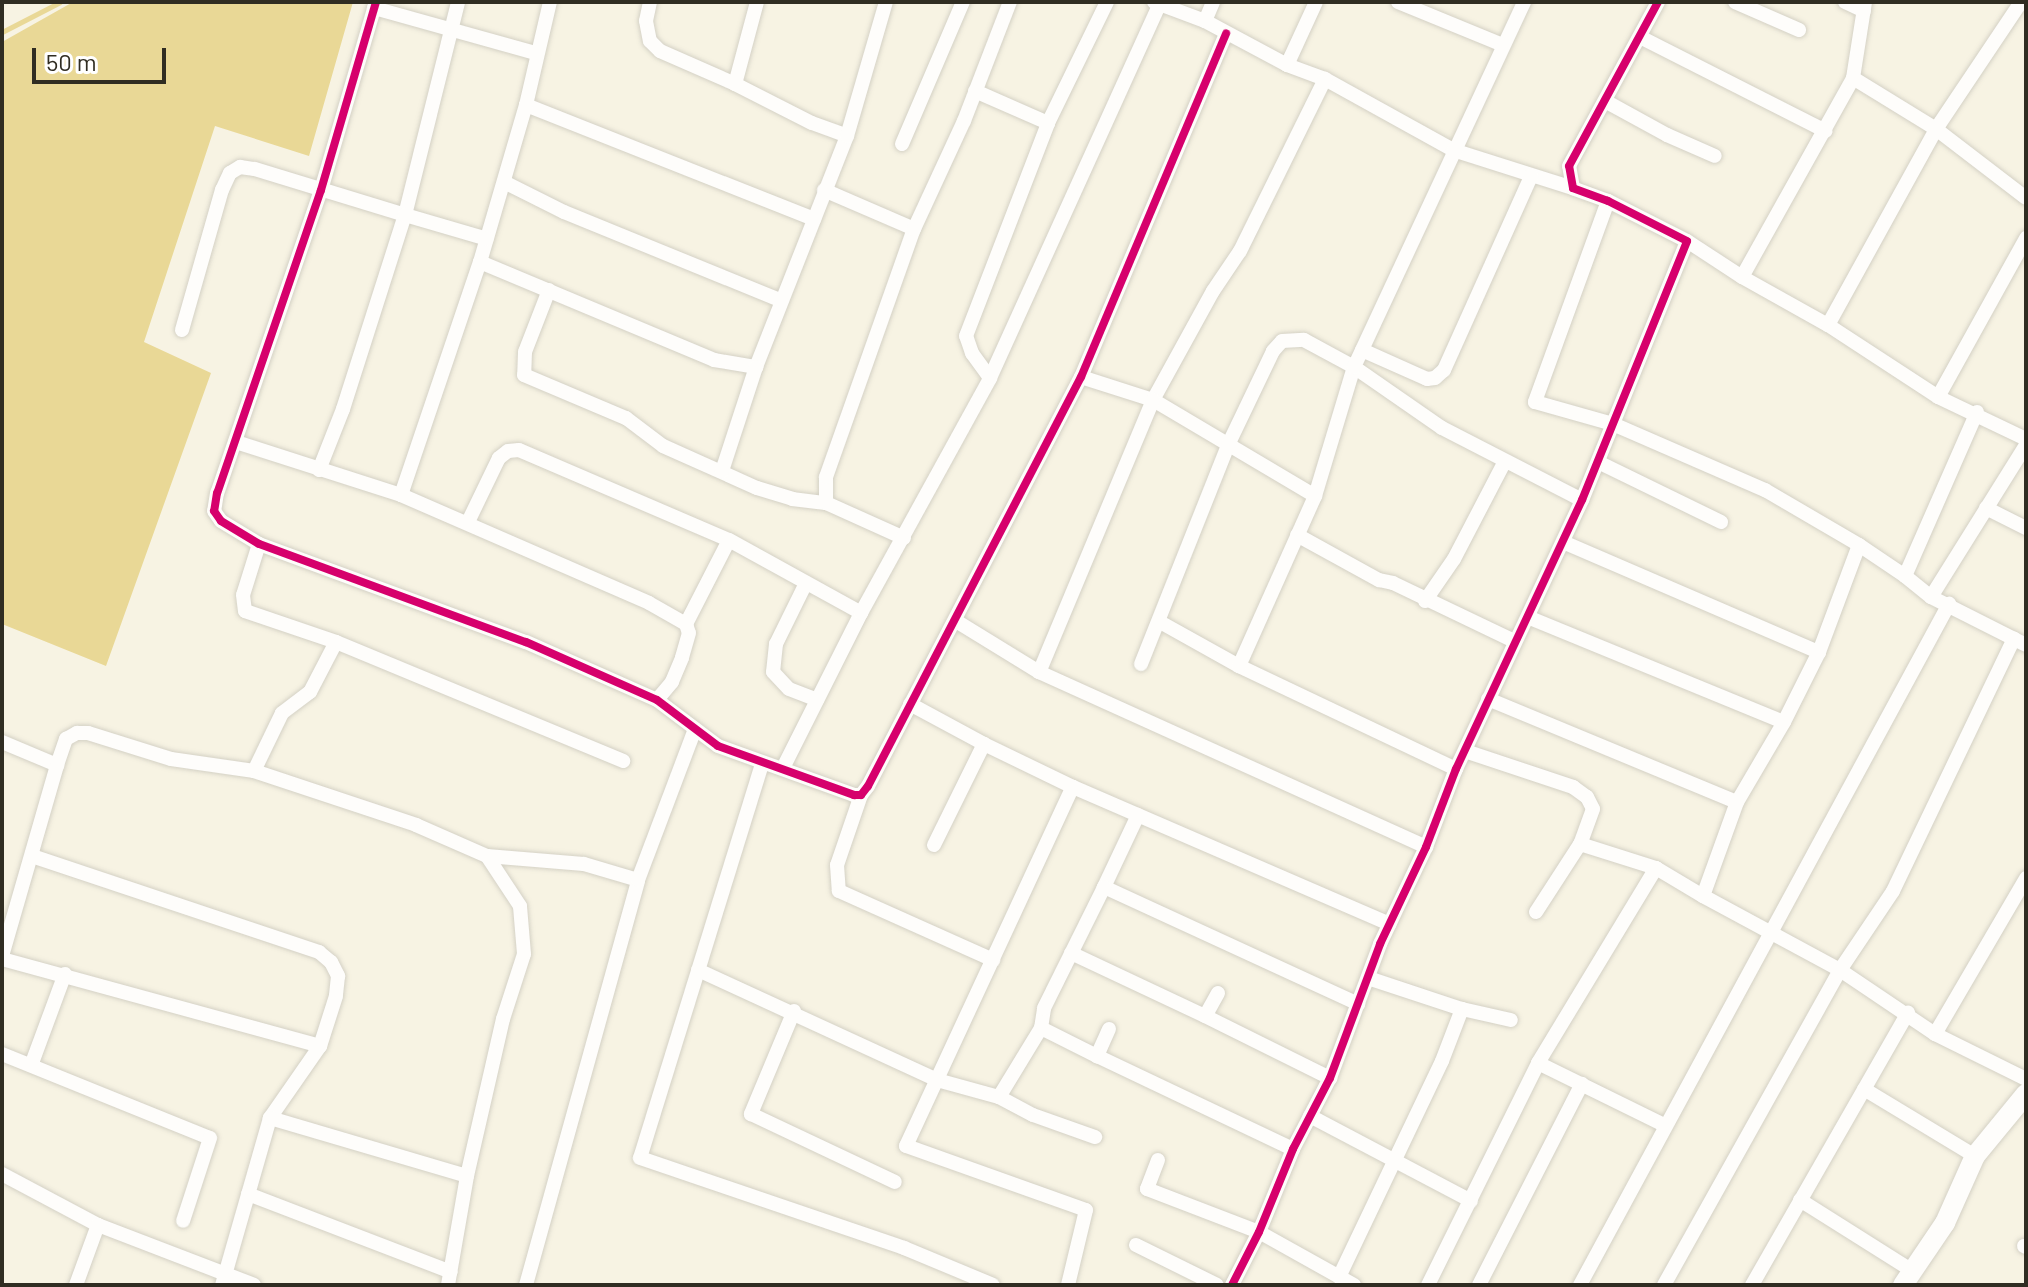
<!DOCTYPE html>
<html>
<head>
<meta charset="utf-8">
<style>
  body { margin:0 }
  #map { position:relative; width:2028px; height:1287px; overflow:hidden; background:#f7f3e3; font-family:Barlow,sans-serif }
  div>[style] { position:absolute }
  [style*='--x'] { left:calc(var(--x)*1px); top:calc(var(--y)*1px); width:calc(var(--w)*1px); rotate:calc(var(--a)*1deg) }
  .water>* { inset:0; background:#e9d896 }
  .stream>* { height:5px; margin:-2.5px; padding:0 2.5px; transform-origin:2.5px; border-radius:2.5px; background:#e9d896 }
  .roads { filter:drop-shadow(0 0 2px #d4d1c5) drop-shadow(0 0 2px #d4d1c5) }
  .street>* { height:14px; margin:-7px; padding:0 7px; transform-origin:7px; border-radius:7px; background:#fefdfb }
  .secondary>* { height:20px; margin:-10px; padding:0 10px; transform-origin:10px; border-radius:10px; background:#fefdfb }
  .cycleway>* { height:8px; margin:-4px; padding:0 4px; transform-origin:4px; border-radius:4px; background:#d6006c }
  span { translate:-50% -50%; white-space:nowrap; text-align:center; line-height:1.15; -webkit-text-stroke:8px #fff; paint-order:stroke }
  .frame { position:absolute; inset:0; border:4px solid #302d22; pointer-events:none }
  .scale { position:absolute; left:32px; top:48px; width:134px; height:36px; box-sizing:border-box; border:4px solid #302d22; border-top:0; padding-left:10px; font-size:24px; line-height:28px; white-space:nowrap; color:#302d22; -webkit-text-stroke:6px #fff; paint-order:stroke }
</style>
</head>
<body>
<div id="map">
  <div class="water">
    <div style="clip-path:polygon(73px 2px,353px 2px,309px 156px,215px 126px,144px 342px,211px 373px,106px 666px,2px 624px,2px 42px)"></div>
  </div>
  <div class="stream">
    <div style="--x:2;--y:32;--w:65;--a:-27.3"></div>
  </div>
  <div class="roads">
    <div class="street">
      <div style="--x:376;--y:2;--w:196;--a:106.3"></div>
      <div style="--x:321;--y:190;--w:320;--a:108.9"></div>
      <div style="--x:217;--y:493;--w:18;--a:99"></div>
      <div style="--x:214;--y:511;--w:12;--a:55"></div>
      <div style="--x:221;--y:521;--w:44;--a:31.2"></div>
      <div style="--x:259;--y:544;--w:284;--a:20.2"></div>
      <div style="--x:526;--y:642;--w:143;--a:23.9"></div>
      <div style="--x:657;--y:700;--w:76;--a:37"></div>
      <div style="--x:718;--y:746;--w:145;--a:19.8"></div>
      <div style="--x:854;--y:795;--w:7;--a:0"></div>
      <div style="--x:861;--y:795;--w:11;--a:-52"></div>
      <div style="--x:868;--y:786;--w:461;--a:-62.5"></div>
      <div style="--x:1081;--y:377;--w:373;--a:-67.1"></div>
      <div style="--x:650;--y:2;--w:19;--a:102"></div>
      <div style="--x:646;--y:21;--w:20;--a:79"></div>
      <div style="--x:650;--y:41;--w:14;--a:45"></div>
      <div style="--x:660;--y:51;--w:82;--a:23.7"></div>
      <div style="--x:757;--y:2;--w:85;--a:105"></div>
      <div style="--x:735;--y:84;--w:86;--a:26.9"></div>
      <div style="--x:812;--y:123;--w:37;--a:20"></div>
      <div style="--x:1154;--y:2;--w:54;--a:20.4"></div>
      <div style="--x:1205;--y:21;--w:93;--a:28.2"></div>
      <div style="--x:1287;--y:65;--w:40;--a:20.2"></div>
      <div style="--x:1325;--y:79;--w:146;--a:29"></div>
      <div style="--x:1453;--y:150;--w:126;--a:17.6"></div>
      <div style="--x:1398;--y:2;--w:113;--a:22.3"></div>
      <div style="--x:1735;--y:2;--w:70;--a:23.6"></div>
      <div style="--x:1845;--y:2;--w:21;--a:25"></div>
      <div style="--x:374;--y:8;--w:167;--a:15.6"></div>
      <div style="--x:1205;--y:21;--w:21;--a:-67"></div>
      <div style="--x:1640;--y:37;--w:208;--a:26.9"></div>
      <div style="--x:1287;--y:65;--w:69;--a:-65.3"></div>
      <div style="--x:1853;--y:78;--w:77;--a:-81"></div>
      <div style="--x:975;--y:91;--w:80;--a:23.7"></div>
      <div style="--x:1605;--y:101;--w:71;--a:28.7"></div>
      <div style="--x:1667;--y:135;--w:52;--a:23.6"></div>
      <div style="--x:526;--y:105;--w:310;--a:21.6"></div>
      <div style="--x:902;--y:144;--w:155;--a:-66.8"></div>
      <div style="--x:504;--y:182;--w:67;--a:26.6"></div>
      <div style="--x:564;--y:212;--w:235;--a:22.2"></div>
      <div style="--x:824;--y:190;--w:98;--a:23.4"></div>
      <div style="--x:1608;--y:201;--w:214;--a:110"></div>
      <div style="--x:1535;--y:402;--w:81;--a:15.8"></div>
      <div style="--x:1613;--y:424;--w:166;--a:23.5"></div>
      <div style="--x:1765;--y:490;--w:109;--a:30.3"></div>
      <div style="--x:1687;--y:241;--w:66;--a:33.2"></div>
      <div style="--x:1742;--y:277;--w:228;--a:-60.8"></div>
      <div style="--x:1853;--y:78;--w:97;--a:31.6"></div>
      <div style="--x:1936;--y:129;--w:153;--a:-56.2"></div>
      <div style="--x:480;--y:262;--w:254;--a:22.7"></div>
      <div style="--x:714;--y:360;--w:43;--a:9.5"></div>
      <div style="--x:756;--y:367;--w:248;--a:-68.5"></div>
      <div style="--x:847;--y:136;--w:140;--a:-73.8"></div>
      <div style="--x:1742;--y:277;--w:98;--a:29.2"></div>
      <div style="--x:1828;--y:325;--w:131;--a:33.2"></div>
      <div style="--x:1938;--y:397;--w:98;--a:25.5"></div>
      <div style="--x:549;--y:290;--w:66;--a:111.2"></div>
      <div style="--x:525;--y:352;--w:23;--a:92"></div>
      <div style="--x:524;--y:375;--w:111;--a:22.9"></div>
      <div style="--x:626;--y:418;--w:46;--a:37.1"></div>
      <div style="--x:663;--y:446;--w:103;--a:24.1"></div>
      <div style="--x:757;--y:488;--w:37;--a:17"></div>
      <div style="--x:792;--y:499;--w:34;--a:7"></div>
      <div style="--x:1828;--y:325;--w:224;--a:-61.1"></div>
      <div style="--x:1936;--y:129;--w:113;--a:37.5"></div>
      <div style="--x:182;--y:330;--w:146;--a:-74.1"></div>
      <div style="--x:222;--y:190;--w:19;--a:-65"></div>
      <div style="--x:230;--y:173;--w:12;--a:-31"></div>
      <div style="--x:240;--y:167;--w:15;--a:8"></div>
      <div style="--x:255;--y:169;--w:157;--a:17"></div>
      <div style="--x:405;--y:215;--w:219;--a:-76"></div>
      <div style="--x:1362;--y:350;--w:71;--a:24"></div>
      <div style="--x:1427;--y:379;--w:8;--a:-7"></div>
      <div style="--x:1435;--y:378;--w:12;--a:-42"></div>
      <div style="--x:1444;--y:370;--w:213;--a:-65.8"></div>
      <div style="--x:1081;--y:377;--w:76;--a:17.7"></div>
      <div style="--x:1153;--y:400;--w:124;--a:-61.2"></div>
      <div style="--x:1213;--y:291;--w:48;--a:-56"></div>
      <div style="--x:1240;--y:251;--w:192;--a:-63.7"></div>
      <div style="--x:990;--y:378;--w:31;--a:-126"></div>
      <div style="--x:972;--y:353;--w:18;--a:-109"></div>
      <div style="--x:966;--y:336;--w:228;--a:-68.9"></div>
      <div style="--x:1048;--y:123;--w:135;--a:-64"></div>
      <div style="--x:1938;--y:397;--w:182;--a:-61"></div>
      <div style="--x:1977;--y:412;--w:179;--a:113.7"></div>
      <div style="--x:1905;--y:576;--w:55;--a:-146"></div>
      <div style="--x:1859;--y:545;--w:114;--a:110.5"></div>
      <div style="--x:1819;--y:652;--w:78;--a:116.6"></div>
      <div style="--x:1784;--y:722;--w:93;--a:120.4"></div>
      <div style="--x:1737;--y:802;--w:100;--a:109.9"></div>
      <div style="--x:1703;--y:896;--w:156;--a:28.4"></div>
      <div style="--x:1840;--y:970;--w:115;--a:34"></div>
      <div style="--x:1935;--y:1034;--w:102;--a:26.3"></div>
      <div style="--x:236;--y:442;--w:173;--a:17.8"></div>
      <div style="--x:401;--y:495;--w:246;--a:-71.3"></div>
      <div style="--x:480;--y:262;--w:164;--a:-73.7"></div>
      <div style="--x:526;--y:105;--w:106;--a:-76.9"></div>
      <div style="--x:1598;--y:462;--w:137;--a:26"></div>
      <div style="--x:319;--y:470;--w:66;--a:-68.5"></div>
      <div style="--x:343;--y:409;--w:204;--a:-72.3"></div>
      <div style="--x:405;--y:215;--w:85;--a:16.3"></div>
      <div style="--x:722;--y:471;--w:109;--a:-71.9"></div>
      <div style="--x:401;--y:495;--w:270;--a:23.5"></div>
      <div style="--x:649;--y:603;--w:43;--a:29.6"></div>
      <div style="--x:686;--y:624;--w:9;--a:72"></div>
      <div style="--x:689;--y:633;--w:26;--a:106"></div>
      <div style="--x:682;--y:658;--w:26;--a:113"></div>
      <div style="--x:672;--y:682;--w:23;--a:130"></div>
      <div style="--x:1315;--y:496;--w:188;--a:-149.3"></div>
      <div style="--x:1153;--y:400;--w:295;--a:112.7"></div>
      <div style="--x:1039;--y:672;--w:425;--a:24.3"></div>
      <div style="--x:1986;--y:508;--w:45;--a:26.6"></div>
      <div style="--x:468;--y:522;--w:71;--a:-64.2"></div>
      <div style="--x:499;--y:458;--w:11;--a:-38"></div>
      <div style="--x:508;--y:451;--w:11;--a:-5"></div>
      <div style="--x:519;--y:450;--w:228;--a:23.2"></div>
      <div style="--x:729;--y:540;--w:151;--a:28.9"></div>
      <div style="--x:1297;--y:535;--w:94;--a:28.8"></div>
      <div style="--x:1379;--y:580;--w:14;--a:12"></div>
      <div style="--x:1393;--y:583;--w:134;--a:25.6"></div>
      <div style="--x:904;--y:538;--w:85;--a:-155.8"></div>
      <div style="--x:826;--y:503;--w:26;--a:-90"></div>
      <div style="--x:826;--y:477;--w:263;--a:-70.5"></div>
      <div style="--x:914;--y:229;--w:119;--a:-65.2"></div>
      <div style="--x:964;--y:121;--w:128;--a:-68.9"></div>
      <div style="--x:1563;--y:542;--w:279;--a:23.3"></div>
      <div style="--x:259;--y:544;--w:53;--a:107.4"></div>
      <div style="--x:243;--y:595;--w:16;--a:83"></div>
      <div style="--x:245;--y:611;--w:96;--a:18.8"></div>
      <div style="--x:1905;--y:576;--w:33;--a:39"></div>
      <div style="--x:1931;--y:597;--w:106;--a:26.8"></div>
      <div style="--x:806;--y:583;--w:68;--a:116.2"></div>
      <div style="--x:776;--y:644;--w:28;--a:96"></div>
      <div style="--x:773;--y:672;--w:23;--a:47"></div>
      <div style="--x:789;--y:689;--w:30;--a:21"></div>
      <div style="--x:1931;--y:597;--w:179;--a:-58"></div>
      <div style="--x:1425;--y:601;--w:51;--a:-55.4"></div>
      <div style="--x:1454;--y:559;--w:108;--a:-62.5"></div>
      <div style="--x:1530;--y:618;--w:274;--a:22.3"></div>
      <div style="--x:956;--y:621;--w:97;--a:31.6"></div>
      <div style="--x:1160;--y:622;--w:90;--a:29.1"></div>
      <div style="--x:686;--y:624;--w:94;--a:-62.9"></div>
      <div style="--x:1141;--y:664;--w:238;--a:-68.3"></div>
      <div style="--x:1229;--y:443;--w:102;--a:-64.4"></div>
      <div style="--x:1273;--y:351;--w:13;--a:-48"></div>
      <div style="--x:1282;--y:341;--w:22;--a:-3"></div>
      <div style="--x:1304;--y:340;--w:57;--a:28.4"></div>
      <div style="--x:1354;--y:367;--w:107;--a:34.7"></div>
      <div style="--x:1442;--y:428;--w:157;--a:27.2"></div>
      <div style="--x:1488;--y:699;--w:269;--a:22.5"></div>
      <div style="--x:910;--y:704;--w:84;--a:28.4"></div>
      <div style="--x:2;--y:742;--w:60;--a:22.7"></div>
      <div style="--x:1465;--y:751;--w:114;--a:18.4"></div>
      <div style="--x:1573;--y:787;--w:17;--a:36"></div>
      <div style="--x:1587;--y:797;--w:13;--a:63"></div>
      <div style="--x:1593;--y:809;--w:37;--a:110"></div>
      <div style="--x:1580;--y:844;--w:81;--a:122.9"></div>
      <div style="--x:762;--y:764;--w:412;--a:107.2"></div>
      <div style="--x:640;--y:1158;--w:279;--a:18.8"></div>
      <div style="--x:904;--y:1248;--w:96;--a:22.6"></div>
      <div style="--x:783;--y:768;--w:174;--a:-63.3"></div>
      <div style="--x:861;--y:613;--w:268;--a:-61.2"></div>
      <div style="--x:990;--y:378;--w:409;--a:-65.6"></div>
      <div style="--x:1456;--y:769;--w:240;--a:-154.6"></div>
      <div style="--x:1239;--y:666;--w:186;--a:-65.9"></div>
      <div style="--x:1315;--y:496;--w:135;--a:-73.2"></div>
      <div style="--x:1354;--y:367;--w:403;--a:-65"></div>
      <div style="--x:254;--y:771;--w:64;--a:-64.2"></div>
      <div style="--x:282;--y:713;--w:35;--a:-37"></div>
      <div style="--x:310;--y:692;--w:56;--a:-62.5"></div>
      <div style="--x:336;--y:642;--w:311;--a:22.5"></div>
      <div style="--x:861;--y:795;--w:74;--a:108.9"></div>
      <div style="--x:837;--y:865;--w:26;--a:86"></div>
      <div style="--x:839;--y:891;--w:169;--a:24.1"></div>
      <div style="--x:1138;--y:815;--w:80;--a:115.3"></div>
      <div style="--x:1104;--y:887;--w:280;--a:24.7"></div>
      <div style="--x:1580;--y:844;--w:80;--a:17.5"></div>
      <div style="--x:1656;--y:868;--w:55;--a:30.8"></div>
      <div style="--x:934;--y:845;--w:113;--a:-63.7"></div>
      <div style="--x:984;--y:744;--w:99;--a:25.8"></div>
      <div style="--x:1073;--y:787;--w:345;--a:23.4"></div>
      <div style="--x:32;--y:856;--w:303;--a:18.5"></div>
      <div style="--x:319;--y:952;--w:16;--a:40"></div>
      <div style="--x:331;--y:962;--w:16;--a:63"></div>
      <div style="--x:338;--y:976;--w:20;--a:96"></div>
      <div style="--x:336;--y:996;--w:52;--a:107.7"></div>
      <div style="--x:320;--y:1046;--w:88;--a:124.8"></div>
      <div style="--x:270;--y:1118;--w:174;--a:106"></div>
      <div style="--x:1656;--y:868;--w:228;--a:121.2"></div>
      <div style="--x:1538;--y:1063;--w:140;--a:26.2"></div>
      <div style="--x:1071;--y:953;--w:148;--a:25.2"></div>
      <div style="--x:2;--y:956;--w:199;--a:-73.9"></div>
      <div style="--x:57;--y:765;--w:28;--a:-71"></div>
      <div style="--x:66;--y:739;--w:13;--a:-29"></div>
      <div style="--x:77;--y:733;--w:11;--a:0"></div>
      <div style="--x:88;--y:733;--w:87;--a:17.4"></div>
      <div style="--x:171;--y:759;--w:84;--a:8.2"></div>
      <div style="--x:254;--y:771;--w:171;--a:18.4"></div>
      <div style="--x:416;--y:825;--w:77;--a:23.6"></div>
      <div style="--x:487;--y:856;--w:97;--a:4.7"></div>
      <div style="--x:584;--y:864;--w:56;--a:16.5"></div>
      <div style="--x:2;--y:959;--w:330;--a:15.3"></div>
      <div style="--x:698;--y:970;--w:263;--a:24.7"></div>
      <div style="--x:937;--y:1080;--w:64;--a:15.3"></div>
      <div style="--x:999;--y:1097;--w:38;--a:28"></div>
      <div style="--x:1033;--y:1115;--w:66;--a:19.5"></div>
      <div style="--x:1368;--y:978;--w:99;--a:18.3"></div>
      <div style="--x:1462;--y:1009;--w:50;--a:12.7"></div>
      <div style="--x:1218;--y:993;--w:26;--a:119"></div>
      <div style="--x:1205;--y:1016;--w:140;--a:26.4"></div>
      <div style="--x:794;--y:1011;--w:112;--a:112.7"></div>
      <div style="--x:751;--y:1114;--w:159;--a:25.3"></div>
      <div style="--x:1041;--y:1028;--w:63;--a:26.6"></div>
      <div style="--x:1109;--y:1029;--w:30;--a:114"></div>
      <div style="--x:1097;--y:1056;--w:217;--a:25.4"></div>
      <div style="--x:1935;--y:1034;--w:181;--a:-59.7"></div>
      <div style="--x:2;--y:1054;--w:224;--a:22"></div>
      <div style="--x:210;--y:1138;--w:87;--a:108"></div>
      <div style="--x:32;--y:1063;--w:95;--a:-69.7"></div>
      <div style="--x:1864;--y:1089;--w:130;--a:31.1"></div>
      <div style="--x:999;--y:1097;--w:81;--a:-58.7"></div>
      <div style="--x:1041;--y:1028;--w:20;--a:-81"></div>
      <div style="--x:1044;--y:1008;--w:135;--a:-63.6"></div>
      <div style="--x:1310;--y:1116;--w:182;--a:27.8"></div>
      <div style="--x:270;--y:1118;--w:205;--a:16.4"></div>
      <div style="--x:1158;--y:1160;--w:31;--a:111"></div>
      <div style="--x:1147;--y:1189;--w:120;--a:21"></div>
      <div style="--x:1259;--y:1232;--w:109;--a:29.2"></div>
      <div style="--x:2;--y:1174;--w:109;--a:28"></div>
      <div style="--x:98;--y:1225;--w:167;--a:21"></div>
      <div style="--x:248;--y:1194;--w:217;--a:21"></div>
      <div style="--x:1800;--y:1200;--w:131;--a:32.2"></div>
      <div style="--x:1136;--y:1245;--w:90;--a:26.3"></div>
      <div style="--x:2024;--y:1246;--w:2;--a:27"></div>
      <div style="--x:1339;--y:1277;--w:239;--a:-64.5"></div>
      <div style="--x:1442;--y:1061;--w:56;--a:-69"></div>
      <div style="--x:76;--y:1285;--w:64;--a:-69.9"></div>
      <div style="--x:448;--y:1285;--w:111;--a:-80.1"></div>
      <div style="--x:467;--y:1176;--w:161;--a:-77.1"></div>
      <div style="--x:503;--y:1019;--w:68;--a:-72.1"></div>
      <div style="--x:524;--y:954;--w:48;--a:-94.8"></div>
      <div style="--x:520;--y:906;--w:60;--a:-123.4"></div>
      <div style="--x:526;--y:1285;--w:420;--a:-74.5"></div>
      <div style="--x:638;--y:880;--w:161;--a:-69.3"></div>
      <div style="--x:1068;--y:1285;--w:77;--a:-76.5"></div>
      <div style="--x:1086;--y:1210;--w:191;--a:-160.4"></div>
      <div style="--x:906;--y:1146;--w:396;--a:-65.1"></div>
      <div style="--x:1232;--y:1285;--w:59;--a:-63"></div>
      <div style="--x:1259;--y:1232;--w:90;--a:-67.7"></div>
      <div style="--x:1293;--y:1149;--w:80;--a:-62.5"></div>
      <div style="--x:1330;--y:1078;--w:143;--a:-69.5"></div>
      <div style="--x:1380;--y:944;--w:107;--a:-64.6"></div>
      <div style="--x:1426;--y:847;--w:84;--a:-69"></div>
      <div style="--x:1456;--y:769;--w:297;--a:-64.9"></div>
      <div style="--x:1582;--y:500;--w:279;--a:-67.9"></div>
      <div style="--x:1687;--y:241;--w:89;--a:-153.1"></div>
      <div style="--x:1608;--y:201;--w:37;--a:-160"></div>
      <div style="--x:1573;--y:188;--w:22;--a:-100"></div>
      <div style="--x:1569;--y:166;--w:187;--a:-61.5"></div>
      <div style="--x:1428;--y:1285;--w:248;--a:-63.6"></div>
      <div style="--x:1479;--y:1285;--w:226;--a:-62.9"></div>
      <div style="--x:1580;--y:1285;--w:775;--a:-61.55"></div>
      <div style="--x:1664;--y:1285;--w:361;--a:-60.8"></div>
      <div style="--x:1840;--y:970;--w:95;--a:-56.1"></div>
      <div style="--x:1893;--y:891;--w:280;--a:-64.4"></div>
      <div style="--x:1752;--y:1285;--w:314;--a:-60.2"></div>
    </div>
    <div class="secondary">
      <div style="--x:1903;--y:1285;--w:75;--a:-55.9"></div>
      <div style="--x:1945;--y:1223;--w:73;--a:-65.9"></div>
      <div style="--x:1975;--y:1156;--w:80;--a:-50.6"></div>
    </div>
  </div>
  <div class="cycleway">
    <div style="--x:376;--y:2;--w:196;--a:106.3"></div>
    <div style="--x:321;--y:190;--w:320;--a:108.9"></div>
    <div style="--x:217;--y:493;--w:18;--a:99"></div>
    <div style="--x:214;--y:511;--w:12;--a:55"></div>
    <div style="--x:221;--y:521;--w:44;--a:31.2"></div>
    <div style="--x:259;--y:544;--w:284;--a:20.2"></div>
    <div style="--x:526;--y:642;--w:143;--a:23.9"></div>
    <div style="--x:657;--y:700;--w:76;--a:37"></div>
    <div style="--x:718;--y:746;--w:145;--a:19.8"></div>
    <div style="--x:854;--y:795;--w:7;--a:0"></div>
    <div style="--x:861;--y:795;--w:11;--a:-52"></div>
    <div style="--x:868;--y:786;--w:461;--a:-62.5"></div>
    <div style="--x:1081;--y:377;--w:373;--a:-67.1"></div>
    <div style="--x:1232;--y:1285;--w:59;--a:-63"></div>
    <div style="--x:1259;--y:1232;--w:90;--a:-67.7"></div>
    <div style="--x:1293;--y:1149;--w:80;--a:-62.5"></div>
    <div style="--x:1330;--y:1078;--w:143;--a:-69.5"></div>
    <div style="--x:1380;--y:944;--w:107;--a:-64.6"></div>
    <div style="--x:1426;--y:847;--w:84;--a:-69"></div>
    <div style="--x:1456;--y:769;--w:297;--a:-64.9"></div>
    <div style="--x:1582;--y:500;--w:279;--a:-67.9"></div>
    <div style="--x:1687;--y:241;--w:89;--a:-153.1"></div>
    <div style="--x:1608;--y:201;--w:37;--a:-160"></div>
    <div style="--x:1573;--y:188;--w:22;--a:-100"></div>
    <div style="--x:1569;--y:166;--w:187;--a:-61.5"></div>
  </div>
  <div class="frame"></div>
  <div class="scale">50 m</div>
</div>
</body>
</html>
